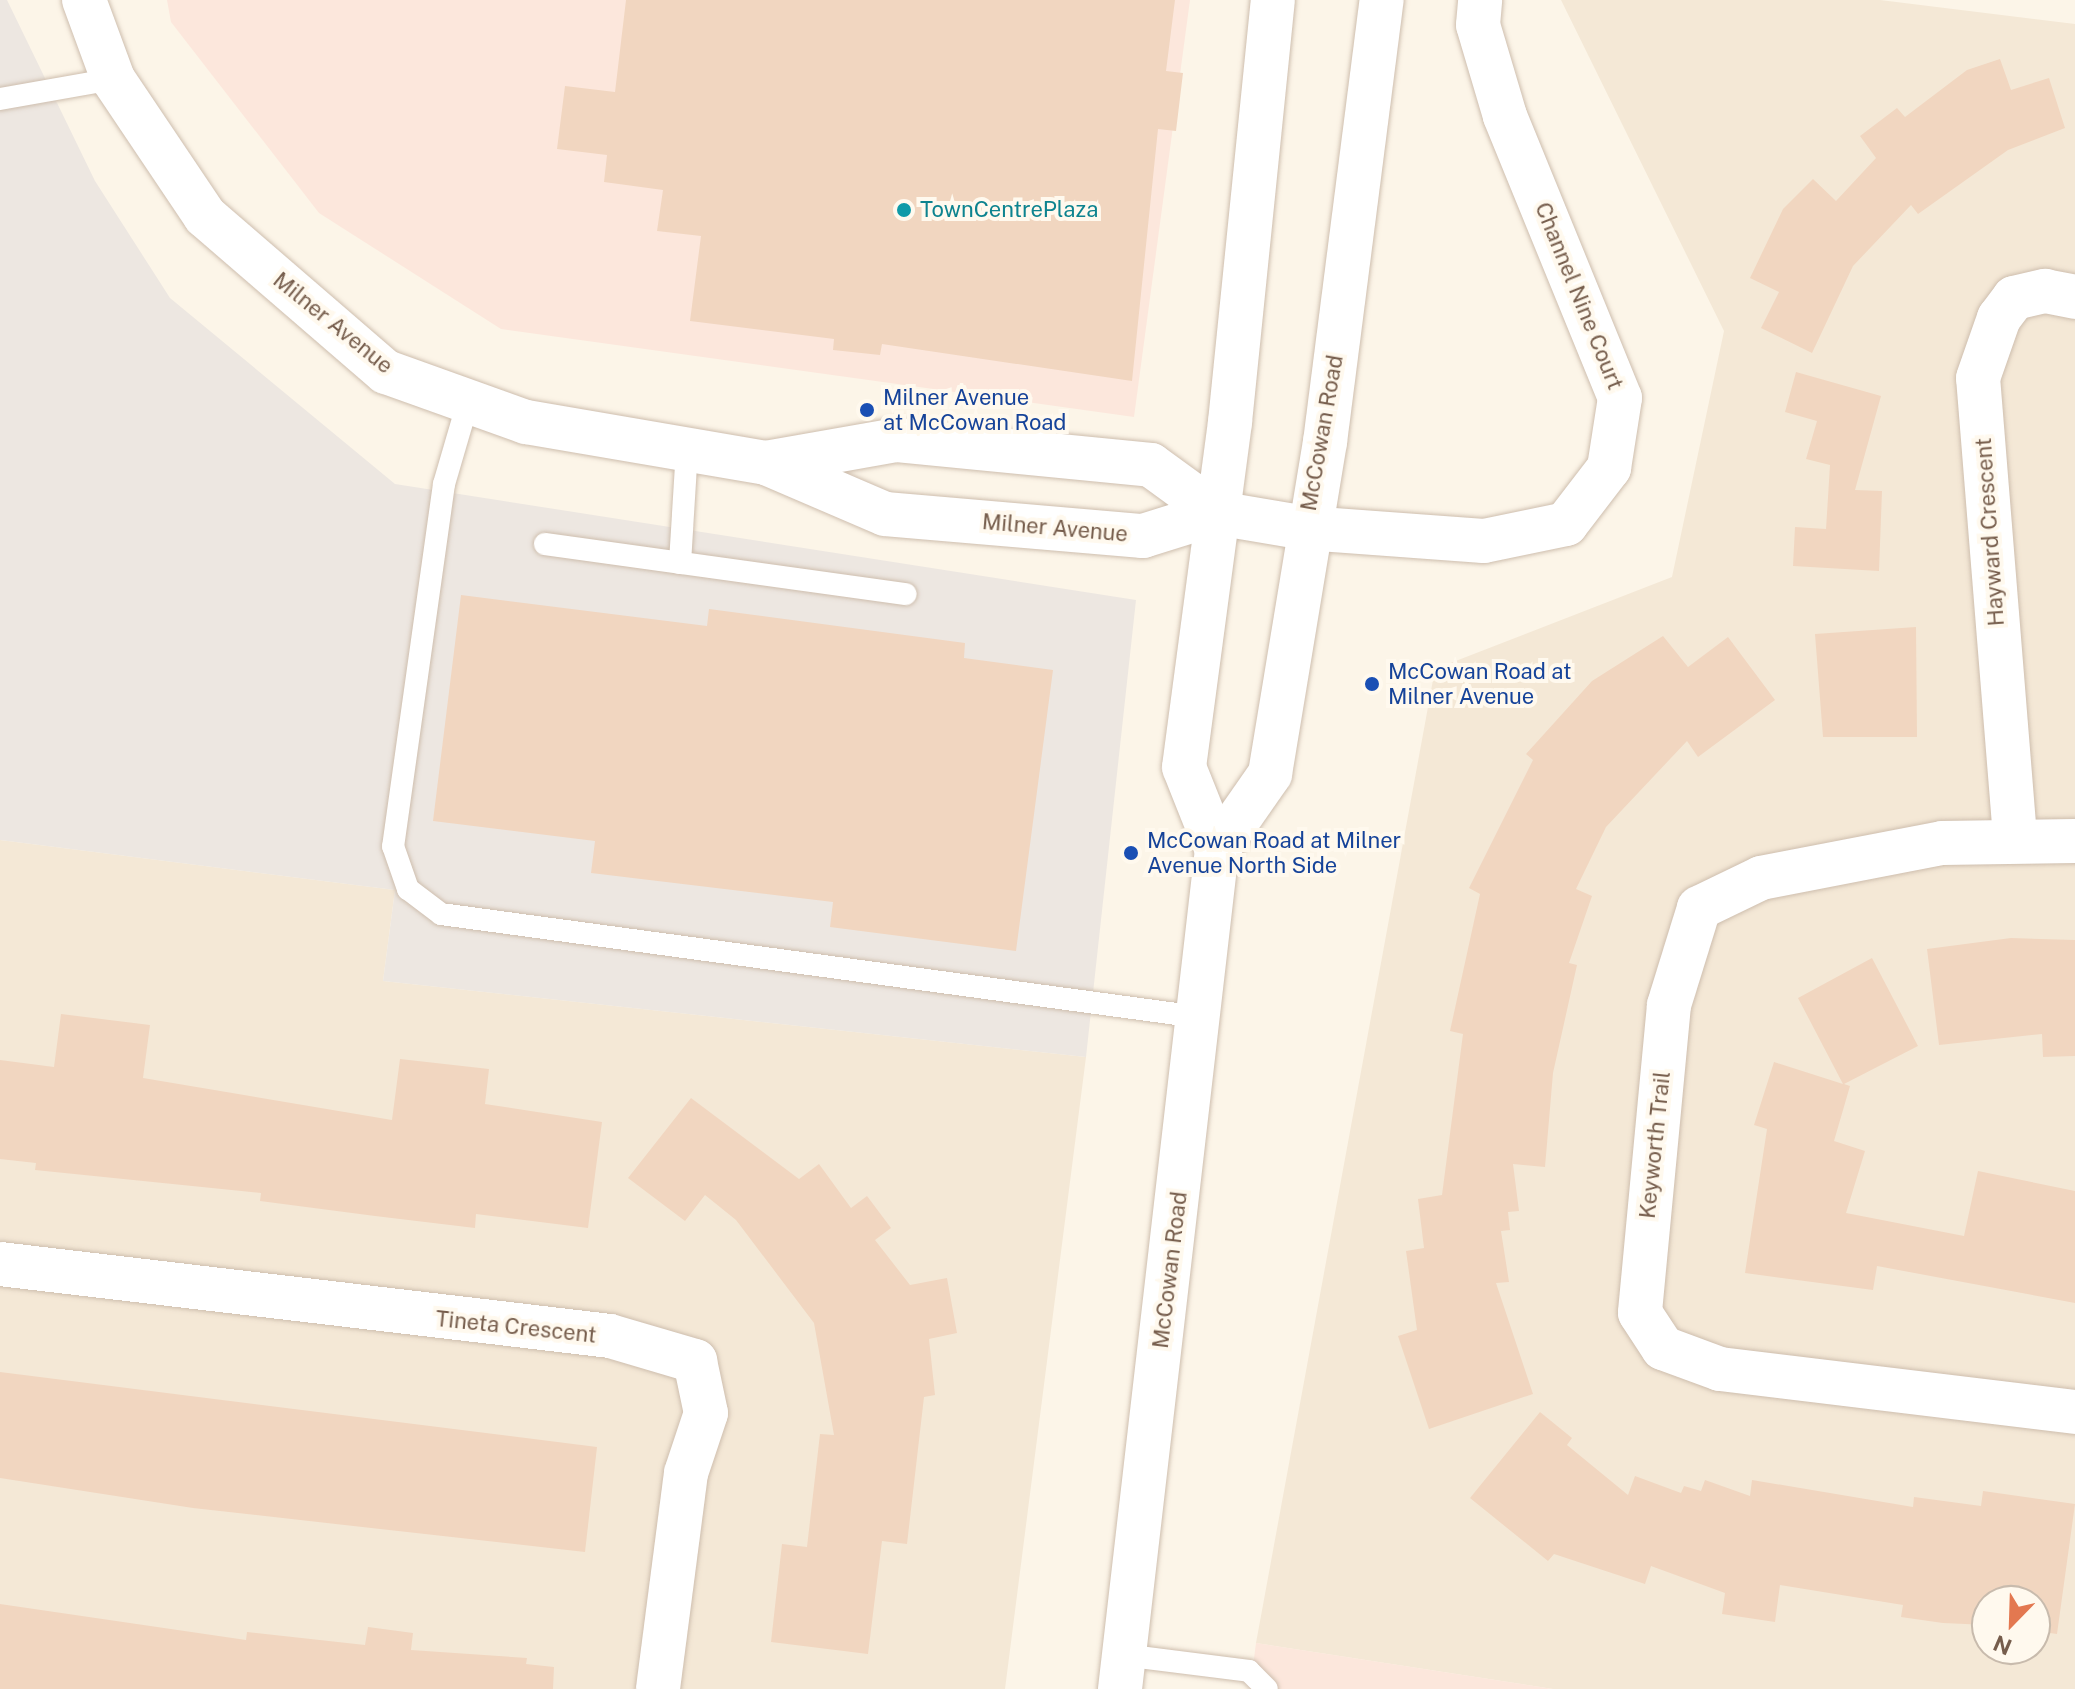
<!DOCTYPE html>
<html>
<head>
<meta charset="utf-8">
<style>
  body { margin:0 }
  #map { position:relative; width:2075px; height:1689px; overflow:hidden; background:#fcf5e8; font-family:"Public Sans",sans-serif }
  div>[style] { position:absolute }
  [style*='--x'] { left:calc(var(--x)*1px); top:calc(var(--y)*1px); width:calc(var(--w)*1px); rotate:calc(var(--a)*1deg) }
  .residential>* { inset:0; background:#f4e8d6 }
  .commercial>* { inset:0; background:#fce7dc }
  .industrial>* { inset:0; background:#ede7e1 }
  .building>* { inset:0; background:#f1d6c0 }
  .roads { filter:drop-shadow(0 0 2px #cebeae) drop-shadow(0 0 2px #cebeae) }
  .lane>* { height:22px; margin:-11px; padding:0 11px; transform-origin:11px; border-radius:11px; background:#fff }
  .street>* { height:44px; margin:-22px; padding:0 22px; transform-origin:22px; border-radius:22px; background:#fff }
  .secondary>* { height:44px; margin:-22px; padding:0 22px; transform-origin:22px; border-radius:22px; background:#fff }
  .dots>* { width:22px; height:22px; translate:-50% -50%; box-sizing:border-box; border:4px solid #fff9ee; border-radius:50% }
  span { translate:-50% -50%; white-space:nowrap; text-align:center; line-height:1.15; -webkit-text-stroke:8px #fff9ee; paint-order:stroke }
  .culture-label { font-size:22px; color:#0d838f }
  .left { translate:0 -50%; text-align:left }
  .street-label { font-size:22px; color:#765d4c }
  .transit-label { font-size:22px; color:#164399 }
  .north { position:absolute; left:1971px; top:1585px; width:80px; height:80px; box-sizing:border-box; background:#fff9ee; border:2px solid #c8bbad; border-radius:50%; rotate:203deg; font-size:22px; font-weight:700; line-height:32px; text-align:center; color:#765d4c }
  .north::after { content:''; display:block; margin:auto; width:28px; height:36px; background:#e37850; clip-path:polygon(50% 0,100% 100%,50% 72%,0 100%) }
</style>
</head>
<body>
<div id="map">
  <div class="residential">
    <div style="clip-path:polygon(evenodd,1561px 0,1880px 0,2075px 24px,2075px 1689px,1553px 1689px,1256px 1643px,1435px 669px,1672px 577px,1724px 331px,1561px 0,1987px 1601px,2035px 1601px,2035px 1649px,1987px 1649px,1987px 1601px)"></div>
    <div style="clip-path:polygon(0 840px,395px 890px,383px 981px,1086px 1057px,1005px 1689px,0 1689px)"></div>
  </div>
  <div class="commercial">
    <div style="clip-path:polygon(167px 0,1190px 0,1134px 417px,501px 329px,319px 213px,171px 22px)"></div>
    <div style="clip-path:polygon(1256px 1643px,1553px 1689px,1250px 1689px)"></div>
  </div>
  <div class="industrial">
    <div style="clip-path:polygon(0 0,7px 0,95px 181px,170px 298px,395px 484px,1136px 600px,1086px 1057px,383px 981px,395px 890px,0 840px)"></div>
  </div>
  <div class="building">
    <div style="clip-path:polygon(626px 0,1175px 0,1166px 71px,1183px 73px,1176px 131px,1158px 129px,1132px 381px,882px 344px,880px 355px,833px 350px,834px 339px,690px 321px,701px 236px,657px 231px,663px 190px,604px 182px,607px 155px,557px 149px,565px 86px,615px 92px)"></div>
    <div style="clip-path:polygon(2000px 59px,2011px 90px,2049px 78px,2065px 128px,2008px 150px,1918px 214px,1911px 205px,1853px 266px,1812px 353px,1761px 328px,1779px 292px,1750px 278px,1783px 209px,1813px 179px,1836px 201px,1876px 158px,1860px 136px,1897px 108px,1905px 117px,1967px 70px)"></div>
    <div style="clip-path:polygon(1796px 372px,1881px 396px,1855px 490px,1882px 491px,1879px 571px,1793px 566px,1795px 527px,1826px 529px,1830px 465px,1806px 459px,1817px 421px,1785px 412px)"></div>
    <div style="clip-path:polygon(461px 595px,707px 626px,709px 609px,965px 643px,964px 658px,1053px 670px,1016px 951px,830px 927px,833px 902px,591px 873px,595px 841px,433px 821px)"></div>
    <div style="clip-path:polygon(1916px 627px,1917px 737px,1823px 737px,1815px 634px)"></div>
    <div style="clip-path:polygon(1663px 636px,1688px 667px,1728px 637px,1775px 700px,1698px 757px,1687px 741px,1606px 827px,1576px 889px,1592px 896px,1569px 963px,1577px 965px,1553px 1073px,1545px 1167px,1513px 1164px,1519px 1211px,1508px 1212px,1510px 1230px,1501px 1231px,1509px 1282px,1496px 1283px,1533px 1394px,1429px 1429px,1398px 1336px,1417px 1330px,1406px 1251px,1424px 1248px,1418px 1199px,1442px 1195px,1463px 1034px,1450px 1031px,1480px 894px,1469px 888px,1533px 760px,1526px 754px,1592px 681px)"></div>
    <div style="clip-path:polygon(2011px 938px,2075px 940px,2075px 1056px,2043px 1057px,2042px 1034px,1939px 1045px,1927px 949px)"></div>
    <div style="clip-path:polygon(1872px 958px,1918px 1046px,1844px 1084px,1850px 1086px,1834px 1141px,1865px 1151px,1846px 1213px,1964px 1236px,1978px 1171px,2075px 1191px,2075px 1303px,1877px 1266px,1873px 1290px,1745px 1273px,1767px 1129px,1754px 1125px,1774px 1062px,1843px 1084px,1798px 998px)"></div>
    <div style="clip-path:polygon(61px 1014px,150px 1025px,143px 1078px,392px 1120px,400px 1059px,489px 1069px,485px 1104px,602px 1122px,588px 1228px,476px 1214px,475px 1228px,375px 1216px,260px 1201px,261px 1193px,35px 1170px,36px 1163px,0 1159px,0 1060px,54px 1067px)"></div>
    <div style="clip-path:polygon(691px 1098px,799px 1179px,819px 1164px,851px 1208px,867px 1196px,891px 1228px,875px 1240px,910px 1285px,947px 1278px,957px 1333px,929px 1339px,935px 1395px,924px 1397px,907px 1544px,882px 1541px,868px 1654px,771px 1642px,782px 1544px,807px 1547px,820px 1434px,834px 1435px,814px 1323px,736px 1220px,705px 1195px,685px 1221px,628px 1178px)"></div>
    <div style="clip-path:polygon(0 1372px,597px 1447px,585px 1552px,193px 1508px,0 1478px)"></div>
    <div style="clip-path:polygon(1540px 1412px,1572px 1438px,1567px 1445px,1628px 1495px,1635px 1476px,1681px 1493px,1684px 1486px,1701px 1491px,1705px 1480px,1750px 1496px,1752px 1480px,1913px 1507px,1914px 1497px,1981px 1506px,1983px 1491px,2075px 1504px,2057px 1634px,2035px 1631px,2035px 1601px,1987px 1601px,1987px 1625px,1943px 1623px,1901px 1617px,1903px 1605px,1780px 1585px,1775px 1622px,1722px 1614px,1725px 1593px,1651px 1566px,1645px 1584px,1554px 1554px,1548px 1561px,1470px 1498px)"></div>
    <div style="clip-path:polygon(0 1604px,246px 1640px,247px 1632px,365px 1645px,368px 1627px,413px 1633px,411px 1650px,527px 1658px,526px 1664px,554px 1667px,553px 1689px,0 1689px)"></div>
  </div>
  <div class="roads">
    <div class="lane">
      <div style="--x:0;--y:99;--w:115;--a:-10"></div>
      <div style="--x:468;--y:402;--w:85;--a:106.3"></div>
      <div style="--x:444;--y:484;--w:366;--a:98"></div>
      <div style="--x:393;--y:846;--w:46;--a:70.8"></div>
      <div style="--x:408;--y:889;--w:41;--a:37.1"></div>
      <div style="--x:441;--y:914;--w:765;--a:7.74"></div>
      <div style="--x:545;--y:544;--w:364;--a:7.9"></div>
      <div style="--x:680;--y:563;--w:113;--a:-86.5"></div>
      <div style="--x:1123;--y:1655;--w:127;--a:7.2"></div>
      <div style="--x:1249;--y:1671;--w:25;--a:45"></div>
    </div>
    <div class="street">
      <div style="--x:1306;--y:528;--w:178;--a:4.2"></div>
      <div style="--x:1484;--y:541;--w:84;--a:-11.7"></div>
      <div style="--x:1566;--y:524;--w:71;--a:-52.5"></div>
      <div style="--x:1609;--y:468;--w:71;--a:-81.1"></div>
      <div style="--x:1620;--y:398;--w:305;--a:-112.2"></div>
      <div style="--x:1505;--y:116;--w:95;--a:-106.5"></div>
      <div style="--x:1478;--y:25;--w:25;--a:-85"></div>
      <div style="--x:2015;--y:837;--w:460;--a:-94.6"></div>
      <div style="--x:1978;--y:378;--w:64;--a:-70.7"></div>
      <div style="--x:1999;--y:318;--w:25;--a:-53"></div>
      <div style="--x:2014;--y:298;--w:32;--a:-13"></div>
      <div style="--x:2045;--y:291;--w:31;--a:11"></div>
      <div style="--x:2075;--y:841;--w:133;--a:179.1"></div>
      <div style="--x:1942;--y:843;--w:184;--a:169.1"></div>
      <div style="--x:1761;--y:878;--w:69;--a:154.2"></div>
      <div style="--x:1699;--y:908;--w:102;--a:107.2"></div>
      <div style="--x:1669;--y:1005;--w:309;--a:95.4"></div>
      <div style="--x:1640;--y:1313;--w:42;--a:56.7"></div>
      <div style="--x:1663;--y:1348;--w:61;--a:20.2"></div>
      <div style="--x:1720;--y:1369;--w:358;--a:6.9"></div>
      <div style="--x:0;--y:1264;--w:614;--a:6.73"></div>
      <div style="--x:610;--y:1336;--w:89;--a:16.4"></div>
      <div style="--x:695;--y:1361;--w:53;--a:78.1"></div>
      <div style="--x:706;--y:1413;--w:63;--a:108.4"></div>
      <div style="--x:686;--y:1473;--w:218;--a:97.4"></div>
    </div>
    <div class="secondary">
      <div style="--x:84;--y:0;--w:84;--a:69.8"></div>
      <div style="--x:113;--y:79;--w:165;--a:56.1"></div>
      <div style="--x:205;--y:216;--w:239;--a:40.8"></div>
      <div style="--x:386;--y:372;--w:149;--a:19.7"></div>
      <div style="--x:526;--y:422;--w:243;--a:9.7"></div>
      <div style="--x:766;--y:463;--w:129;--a:23.2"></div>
      <div style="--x:885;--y:514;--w:259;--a:4.9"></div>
      <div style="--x:1143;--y:536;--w:77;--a:-17.3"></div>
      <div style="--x:766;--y:463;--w:133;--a:-10"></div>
      <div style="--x:897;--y:440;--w:255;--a:5.6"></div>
      <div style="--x:1151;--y:465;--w:82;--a:36"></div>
      <div style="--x:1217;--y:513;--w:90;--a:9.6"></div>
      <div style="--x:1217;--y:850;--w:93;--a:-55.1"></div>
      <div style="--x:1270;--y:774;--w:337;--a:-80.6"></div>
      <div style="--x:1325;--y:442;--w:446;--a:-82.7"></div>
      <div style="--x:1120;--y:1689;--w:845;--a:-83.41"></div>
      <div style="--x:1217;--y:850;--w:89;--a:-111.7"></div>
      <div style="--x:1184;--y:767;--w:348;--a:-82.4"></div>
      <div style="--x:1230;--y:422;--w:424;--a:-84.2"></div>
    </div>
  </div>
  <div class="dots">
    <div style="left:904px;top:210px;background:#0f9aa8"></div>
    <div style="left:867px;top:410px;background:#1a4fb4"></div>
    <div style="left:1372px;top:684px;background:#1a4fb4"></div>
    <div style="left:1131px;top:853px;background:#1a4fb4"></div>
  </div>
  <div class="culture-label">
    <span class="left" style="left:920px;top:210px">TownCentrePlaza</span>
  </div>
  <div class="street-label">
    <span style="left:1579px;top:296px;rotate:68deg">Channel Nine Court</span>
    <span style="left:333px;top:323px;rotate:39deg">Milner Avenue</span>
    <span style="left:1322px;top:433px;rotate:-80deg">McCowan Road</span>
    <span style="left:1055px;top:528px;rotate:5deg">Milner Avenue</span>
    <span style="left:1990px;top:532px;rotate:-94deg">Hayward Crescent</span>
    <span style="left:1655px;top:1145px;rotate:-84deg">Keyworth Trail</span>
    <span style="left:1170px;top:1270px;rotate:-83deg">McCowan Road</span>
    <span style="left:516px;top:1327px;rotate:6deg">Tineta Crescent</span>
  </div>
  <div class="transit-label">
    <span class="left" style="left:883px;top:410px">Milner Avenue<br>at McCowan Road</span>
    <span class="left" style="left:1388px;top:684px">McCowan Road at<br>Milner Avenue</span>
    <span class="left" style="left:1147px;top:853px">McCowan Road at Milner<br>Avenue North Side</span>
  </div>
  <div class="north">N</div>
</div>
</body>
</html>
